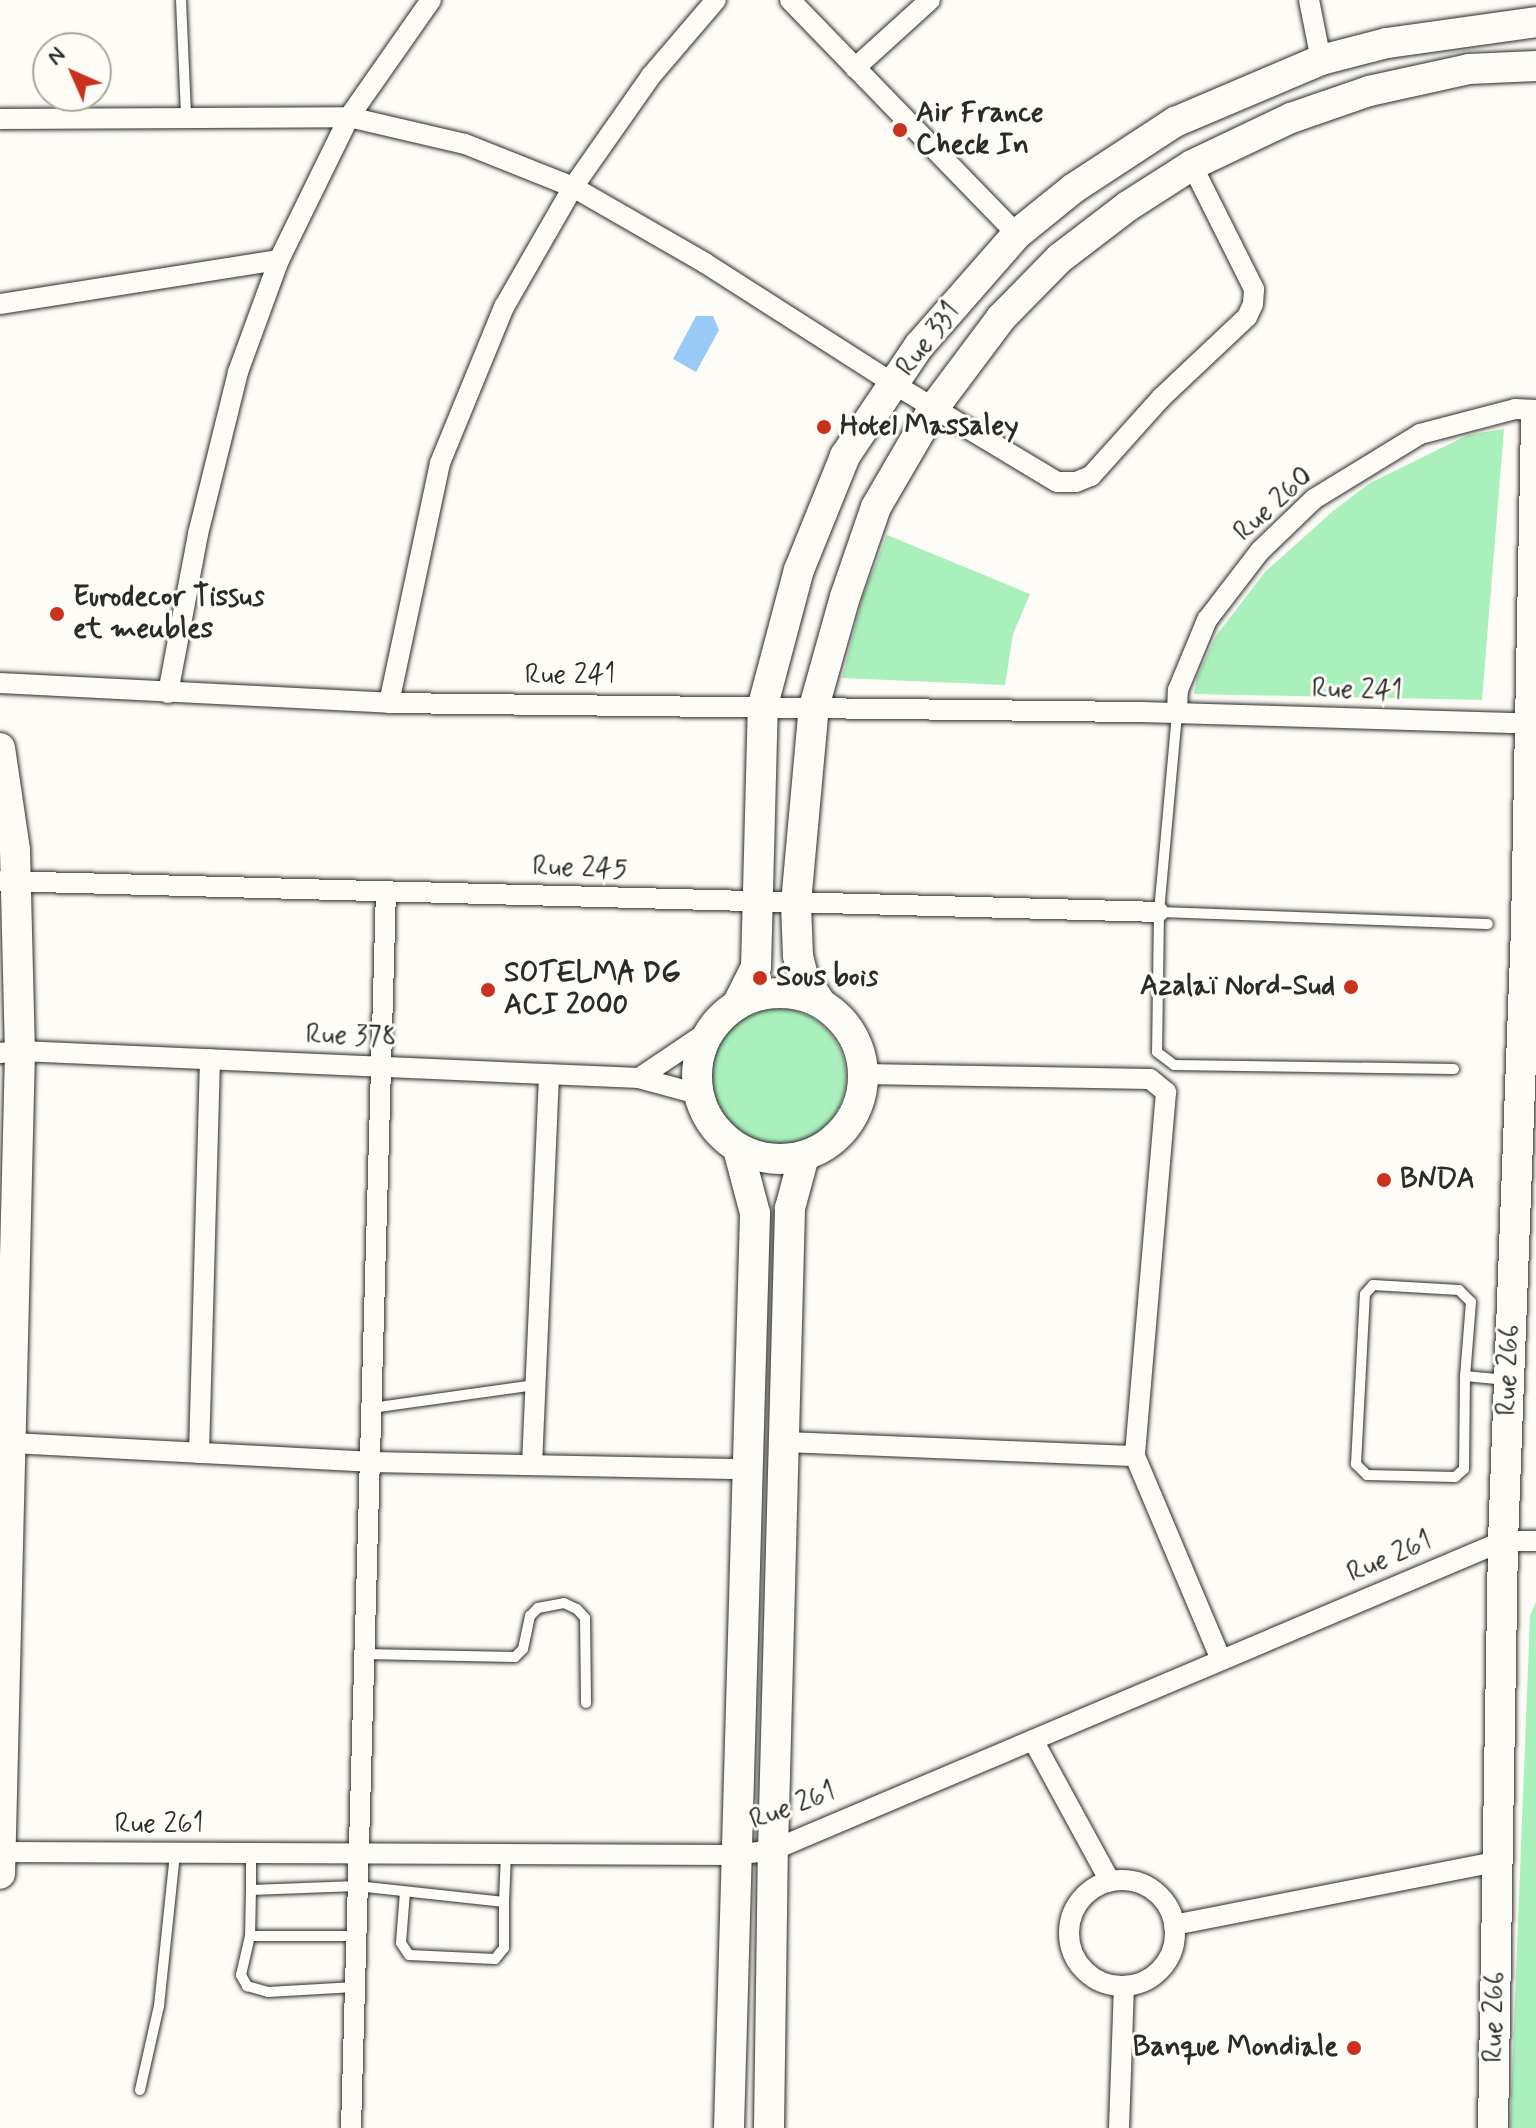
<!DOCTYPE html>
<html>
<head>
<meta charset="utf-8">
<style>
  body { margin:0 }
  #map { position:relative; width:1536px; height:2128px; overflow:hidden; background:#fdfcf7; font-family:Mynerve,sans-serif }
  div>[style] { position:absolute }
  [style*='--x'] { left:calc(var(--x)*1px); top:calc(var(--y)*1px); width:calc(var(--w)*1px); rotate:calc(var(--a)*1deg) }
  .green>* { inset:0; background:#a9f0bc }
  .round { border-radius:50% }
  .water>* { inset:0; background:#99caf5 }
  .roads { filter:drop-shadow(0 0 2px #2b2b2b) drop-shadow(0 0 2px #2b2b2b) }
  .lane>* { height:10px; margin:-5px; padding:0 5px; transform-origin:5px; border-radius:5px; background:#fdfcf7 }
  .street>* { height:20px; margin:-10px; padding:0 10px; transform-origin:10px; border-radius:10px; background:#fdfcf7 }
  .street>.ring { margin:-10px; padding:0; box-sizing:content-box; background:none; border:20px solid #fdfcf7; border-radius:50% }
  .secondary>* { height:30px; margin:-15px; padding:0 15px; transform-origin:15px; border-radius:15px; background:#fdfcf7 }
  .secondary>.ring { margin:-15px; padding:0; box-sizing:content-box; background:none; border:30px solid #fdfcf7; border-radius:50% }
  .dots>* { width:22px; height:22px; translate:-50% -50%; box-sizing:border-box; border:4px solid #fdfcf7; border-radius:50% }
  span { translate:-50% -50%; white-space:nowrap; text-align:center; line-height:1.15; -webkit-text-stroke:6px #fdfcf7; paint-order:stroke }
  .poi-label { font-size:28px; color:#2b2b2b; font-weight:700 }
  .left { translate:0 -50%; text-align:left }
  .right { translate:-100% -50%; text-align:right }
  .street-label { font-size:28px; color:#2b2b2b }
  .north { position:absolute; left:32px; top:32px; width:80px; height:80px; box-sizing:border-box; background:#fdfcf7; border:2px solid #a9a8a5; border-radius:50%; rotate:315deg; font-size:22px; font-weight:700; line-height:32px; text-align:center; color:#2b2b2b }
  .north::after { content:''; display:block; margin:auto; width:28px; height:36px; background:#c8321e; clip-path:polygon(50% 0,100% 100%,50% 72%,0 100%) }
</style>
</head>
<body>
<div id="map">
  <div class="green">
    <div style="clip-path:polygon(1504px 429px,1482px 700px,1194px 694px,1197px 677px,1216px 636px,1265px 572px,1333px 511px,1370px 483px,1468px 435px)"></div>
    <div style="clip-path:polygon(887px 535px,1030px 594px,1013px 634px,1005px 685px,842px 678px,862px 599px)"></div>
    <div class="round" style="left:710px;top:1009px;width:136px;height:136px"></div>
    <div style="clip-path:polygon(1536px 1602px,1536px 2128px,1510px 2128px,1530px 1616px)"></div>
  </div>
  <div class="water">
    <div style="clip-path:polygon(696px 316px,713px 316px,719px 330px,696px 372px,673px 359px)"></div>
  </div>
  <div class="roads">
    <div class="lane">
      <div style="--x:181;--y:0;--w:115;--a:87.5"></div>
      <div style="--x:1177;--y:714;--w:199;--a:95.2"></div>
      <div style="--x:1159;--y:912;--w:140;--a:90.8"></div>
      <div style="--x:1157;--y:1052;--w:21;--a:37"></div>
      <div style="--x:1174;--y:1065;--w:280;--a:0.8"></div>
      <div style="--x:1159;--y:912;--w:329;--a:2.1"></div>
      <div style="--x:1373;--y:1285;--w:86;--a:3.3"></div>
      <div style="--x:1459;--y:1290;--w:17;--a:45"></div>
      <div style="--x:1471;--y:1302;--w:74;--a:94.6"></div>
      <div style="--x:1465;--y:1376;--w:93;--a:90.6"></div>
      <div style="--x:1464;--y:1469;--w:12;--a:138"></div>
      <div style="--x:1455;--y:1477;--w:88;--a:-178.7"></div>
      <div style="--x:1367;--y:1475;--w:16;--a:-135"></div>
      <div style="--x:1356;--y:1464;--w:170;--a:-87"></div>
      <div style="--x:1365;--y:1294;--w:12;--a:-48"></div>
      <div style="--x:1465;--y:1376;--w:42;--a:5.4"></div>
      <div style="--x:371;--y:1408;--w:166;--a:-8"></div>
      <div style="--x:364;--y:1654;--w:151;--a:1.1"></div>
      <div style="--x:515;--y:1657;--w:11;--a:-45"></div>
      <div style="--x:523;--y:1649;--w:34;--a:-78"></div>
      <div style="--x:530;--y:1616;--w:11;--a:-45"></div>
      <div style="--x:538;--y:1608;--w:26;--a:-11"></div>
      <div style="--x:564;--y:1603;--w:14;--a:25"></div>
      <div style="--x:577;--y:1609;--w:12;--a:48"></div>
      <div style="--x:585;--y:1618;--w:85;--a:89.3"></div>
      <div style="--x:251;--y:1853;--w:37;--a:90"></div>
      <div style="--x:251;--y:1890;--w:106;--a:-2.2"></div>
      <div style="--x:357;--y:1886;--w:148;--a:6.2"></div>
      <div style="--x:504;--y:1902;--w:48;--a:-87.6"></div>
      <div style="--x:251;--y:1890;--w:46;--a:91.2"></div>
      <div style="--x:250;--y:1936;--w:106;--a:0"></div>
      <div style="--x:405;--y:1892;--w:51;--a:94.5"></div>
      <div style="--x:401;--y:1943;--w:14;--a:56"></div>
      <div style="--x:409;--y:1955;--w:86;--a:2.7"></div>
      <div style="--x:495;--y:1959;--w:14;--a:-51"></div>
      <div style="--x:504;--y:1948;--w:46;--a:-90"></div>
      <div style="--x:250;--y:1936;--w:40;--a:103"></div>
      <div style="--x:241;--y:1975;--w:13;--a:61"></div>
      <div style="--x:247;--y:1986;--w:22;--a:16"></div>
      <div style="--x:268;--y:1992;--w:87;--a:-3.3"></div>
      <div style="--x:140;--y:2090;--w:86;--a:-77.3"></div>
      <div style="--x:159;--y:2006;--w:154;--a:-84"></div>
    </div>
    <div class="street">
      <div style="--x:790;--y:0;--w:326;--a:45.9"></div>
      <div style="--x:1309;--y:0;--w:61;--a:78.7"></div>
      <div style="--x:855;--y:68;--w:101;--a:-42.2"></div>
      <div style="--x:0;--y:119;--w:349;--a:-0.3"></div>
      <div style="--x:349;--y:117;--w:119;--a:13.1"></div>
      <div style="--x:465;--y:144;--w:116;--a:21.7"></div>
      <div style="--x:573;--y:187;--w:152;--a:29.9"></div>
      <div style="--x:705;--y:263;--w:224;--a:32.6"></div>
      <div style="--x:894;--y:384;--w:190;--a:31"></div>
      <div style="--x:1057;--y:482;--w:19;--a:0"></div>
      <div style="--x:1076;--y:482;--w:16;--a:-22"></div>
      <div style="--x:1091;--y:476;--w:105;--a:-48.1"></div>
      <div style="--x:1161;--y:398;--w:118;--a:-43.3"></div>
      <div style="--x:1247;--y:317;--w:14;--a:-65"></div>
      <div style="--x:1253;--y:304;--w:15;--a:-86"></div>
      <div style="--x:1254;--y:289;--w:139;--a:-116.6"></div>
      <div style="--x:0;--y:304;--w:282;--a:-9"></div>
      <div style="--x:0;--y:683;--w:390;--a:2.9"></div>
      <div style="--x:389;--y:703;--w:752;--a:0.69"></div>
      <div style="--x:1141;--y:712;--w:395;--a:1.7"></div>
      <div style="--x:168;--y:693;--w:162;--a:-79.3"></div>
      <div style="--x:198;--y:534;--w:167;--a:-76.1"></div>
      <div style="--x:238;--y:372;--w:119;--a:-69.9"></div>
      <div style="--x:279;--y:260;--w:159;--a:-63.9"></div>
      <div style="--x:349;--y:117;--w:143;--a:-55"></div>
      <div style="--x:389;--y:703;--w:245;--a:-78"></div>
      <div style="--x:440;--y:463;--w:169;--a:-67.7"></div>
      <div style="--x:504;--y:307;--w:138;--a:-60.1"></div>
      <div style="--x:573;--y:187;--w:136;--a:-54.9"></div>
      <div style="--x:651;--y:76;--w:100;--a:-49.5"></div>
      <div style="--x:1177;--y:714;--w:24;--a:-88"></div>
      <div style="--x:1178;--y:690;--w:76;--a:-67.5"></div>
      <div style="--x:1207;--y:620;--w:87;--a:-52.5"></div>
      <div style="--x:1260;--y:551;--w:75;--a:-43.9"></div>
      <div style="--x:1314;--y:499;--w:124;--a:-31.5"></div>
      <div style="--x:1420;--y:434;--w:98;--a:-14.7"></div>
      <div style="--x:1515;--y:409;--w:21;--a:3"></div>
      <div style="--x:0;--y:881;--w:1159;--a:1.53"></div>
      <div style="--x:0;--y:1053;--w:20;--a:-6"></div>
      <div style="--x:20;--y:1051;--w:620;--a:2.5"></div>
      <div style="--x:639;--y:1078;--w:61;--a:15.2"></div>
      <div style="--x:863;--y:1074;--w:287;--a:1"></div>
      <div style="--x:1150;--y:1079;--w:21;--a:39"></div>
      <div style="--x:1166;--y:1092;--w:365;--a:94.9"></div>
      <div style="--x:1135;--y:1456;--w:221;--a:67.1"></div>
      <div style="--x:639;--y:1078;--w:84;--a:-33.9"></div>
      <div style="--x:783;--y:1442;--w:352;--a:2.3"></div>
      <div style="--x:12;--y:1443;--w:358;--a:3"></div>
      <div style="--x:369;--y:1462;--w:377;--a:1.1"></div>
      <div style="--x:199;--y:1453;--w:394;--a:-88.4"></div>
      <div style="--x:532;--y:1465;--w:391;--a:-87.5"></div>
      <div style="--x:1033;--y:1740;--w:161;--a:61.4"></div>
      <div style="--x:0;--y:1852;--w:734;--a:0.23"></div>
      <div style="--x:734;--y:1855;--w:39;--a:-7"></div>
      <div style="--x:773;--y:1850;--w:793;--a:-22.94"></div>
      <div style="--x:1503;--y:1541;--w:33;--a:0"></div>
      <div class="ring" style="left:1069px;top:1880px;width:86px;height:86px"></div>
      <div style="--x:1174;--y:1925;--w:331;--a:-11.1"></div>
      <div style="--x:351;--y:2128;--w:1237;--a:-88.38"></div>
      <div style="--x:1119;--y:2128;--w:142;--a:-88"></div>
    </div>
    <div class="secondary">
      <div style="--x:0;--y:748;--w:103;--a:81.6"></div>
      <div style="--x:15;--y:850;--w:201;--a:88.6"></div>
      <div style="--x:20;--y:1051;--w:823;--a:91.39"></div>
      <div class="ring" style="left:697px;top:993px;width:136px;height:136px"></div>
      <div style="--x:820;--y:1002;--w:31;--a:-123"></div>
      <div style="--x:803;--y:976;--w:21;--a:-104"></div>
      <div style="--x:798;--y:956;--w:53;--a:-92.2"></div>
      <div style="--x:796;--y:903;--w:197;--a:-84.8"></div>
      <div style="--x:814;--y:707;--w:114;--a:-74.3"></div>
      <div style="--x:845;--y:597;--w:95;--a:-71"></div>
      <div style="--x:876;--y:507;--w:113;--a:-59.8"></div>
      <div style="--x:933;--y:409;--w:114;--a:-53.2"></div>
      <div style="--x:1001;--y:318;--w:84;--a:-45.5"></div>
      <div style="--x:1060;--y:258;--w:86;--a:-37.4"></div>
      <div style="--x:1128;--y:206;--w:76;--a:-32.6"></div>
      <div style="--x:1192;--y:165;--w:110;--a:-25.4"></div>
      <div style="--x:1291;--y:118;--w:83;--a:-19.1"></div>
      <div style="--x:1369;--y:91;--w:102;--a:-12.4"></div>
      <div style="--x:1469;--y:69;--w:67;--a:-2.6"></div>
      <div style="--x:737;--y:1005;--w:42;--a:-63.4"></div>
      <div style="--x:756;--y:967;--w:262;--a:-88.5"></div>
      <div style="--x:763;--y:705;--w:140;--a:-75.1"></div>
      <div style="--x:799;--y:570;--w:123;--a:-68"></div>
      <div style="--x:845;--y:456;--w:133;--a:-56.1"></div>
      <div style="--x:919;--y:346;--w:149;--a:-48.8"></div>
      <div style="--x:1017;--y:234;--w:73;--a:-38.9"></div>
      <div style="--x:1074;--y:188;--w:121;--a:-33.2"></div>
      <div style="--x:1175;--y:122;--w:159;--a:-23"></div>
      <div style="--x:1321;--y:60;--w:68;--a:-14.4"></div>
      <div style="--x:1387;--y:43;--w:150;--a:-8"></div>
      <div style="--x:729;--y:2128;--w:915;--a:-88.37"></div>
      <div style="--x:755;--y:1213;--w:66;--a:-104.9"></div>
      <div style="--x:769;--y:2128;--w:278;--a:-89.2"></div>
      <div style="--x:773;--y:1850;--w:642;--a:-88.48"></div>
      <div style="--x:790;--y:1208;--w:54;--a:-74.9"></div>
      <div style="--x:1493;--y:2128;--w:587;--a:-89.02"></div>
      <div style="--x:1503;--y:1541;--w:614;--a:-87.85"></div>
      <div style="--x:1526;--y:927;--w:508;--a:-88.87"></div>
    </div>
  </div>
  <div class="dots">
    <div style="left:900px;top:130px;background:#c8321e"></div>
    <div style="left:824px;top:427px;background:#c8321e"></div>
    <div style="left:57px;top:614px;background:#c8321e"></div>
    <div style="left:760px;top:978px;background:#c8321e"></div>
    <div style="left:1351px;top:987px;background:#c8321e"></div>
    <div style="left:488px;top:990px;background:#c8321e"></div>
    <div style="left:1384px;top:1180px;background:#c8321e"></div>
    <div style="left:1354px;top:2048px;background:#c8321e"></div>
  </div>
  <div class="poi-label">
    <span class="left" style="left:916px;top:130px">Air France<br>Check In</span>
    <span class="left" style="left:840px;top:427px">Hotel Massaley</span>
    <span class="left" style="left:73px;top:614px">Eurodecor Tissus<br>et meubles</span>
    <span class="left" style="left:504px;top:990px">SOTELMA DG<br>ACI 2000</span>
    <span class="left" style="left:776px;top:978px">Sous bois</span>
    <span class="right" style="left:1335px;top:987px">Azalaï Nord-Sud</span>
    <span class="left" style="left:1400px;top:1180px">BNDA</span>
    <span class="right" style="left:1338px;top:2048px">Banque Mondiale</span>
  </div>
  <div class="street-label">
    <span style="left:929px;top:340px;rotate:-52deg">Rue 331</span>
    <span style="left:1274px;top:505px;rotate:-42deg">Rue 260</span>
    <span style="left:570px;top:676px">Rue 241</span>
    <span style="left:1357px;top:691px;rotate:2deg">Rue 241</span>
    <span style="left:580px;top:869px;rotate:2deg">Rue 245</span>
    <span style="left:351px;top:1037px;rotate:2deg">Rue 378</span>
    <span style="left:1509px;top:1370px;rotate:-88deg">Rue 266</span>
    <span style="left:1390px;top:1558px;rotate:-23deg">Rue 261</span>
    <span style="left:793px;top:1807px;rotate:-20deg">Rue 261</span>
    <span style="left:159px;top:1825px">Rue 261</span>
    <span style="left:1495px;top:2017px;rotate:-89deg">Rue 266</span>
  </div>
  <div class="north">N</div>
</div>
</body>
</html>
